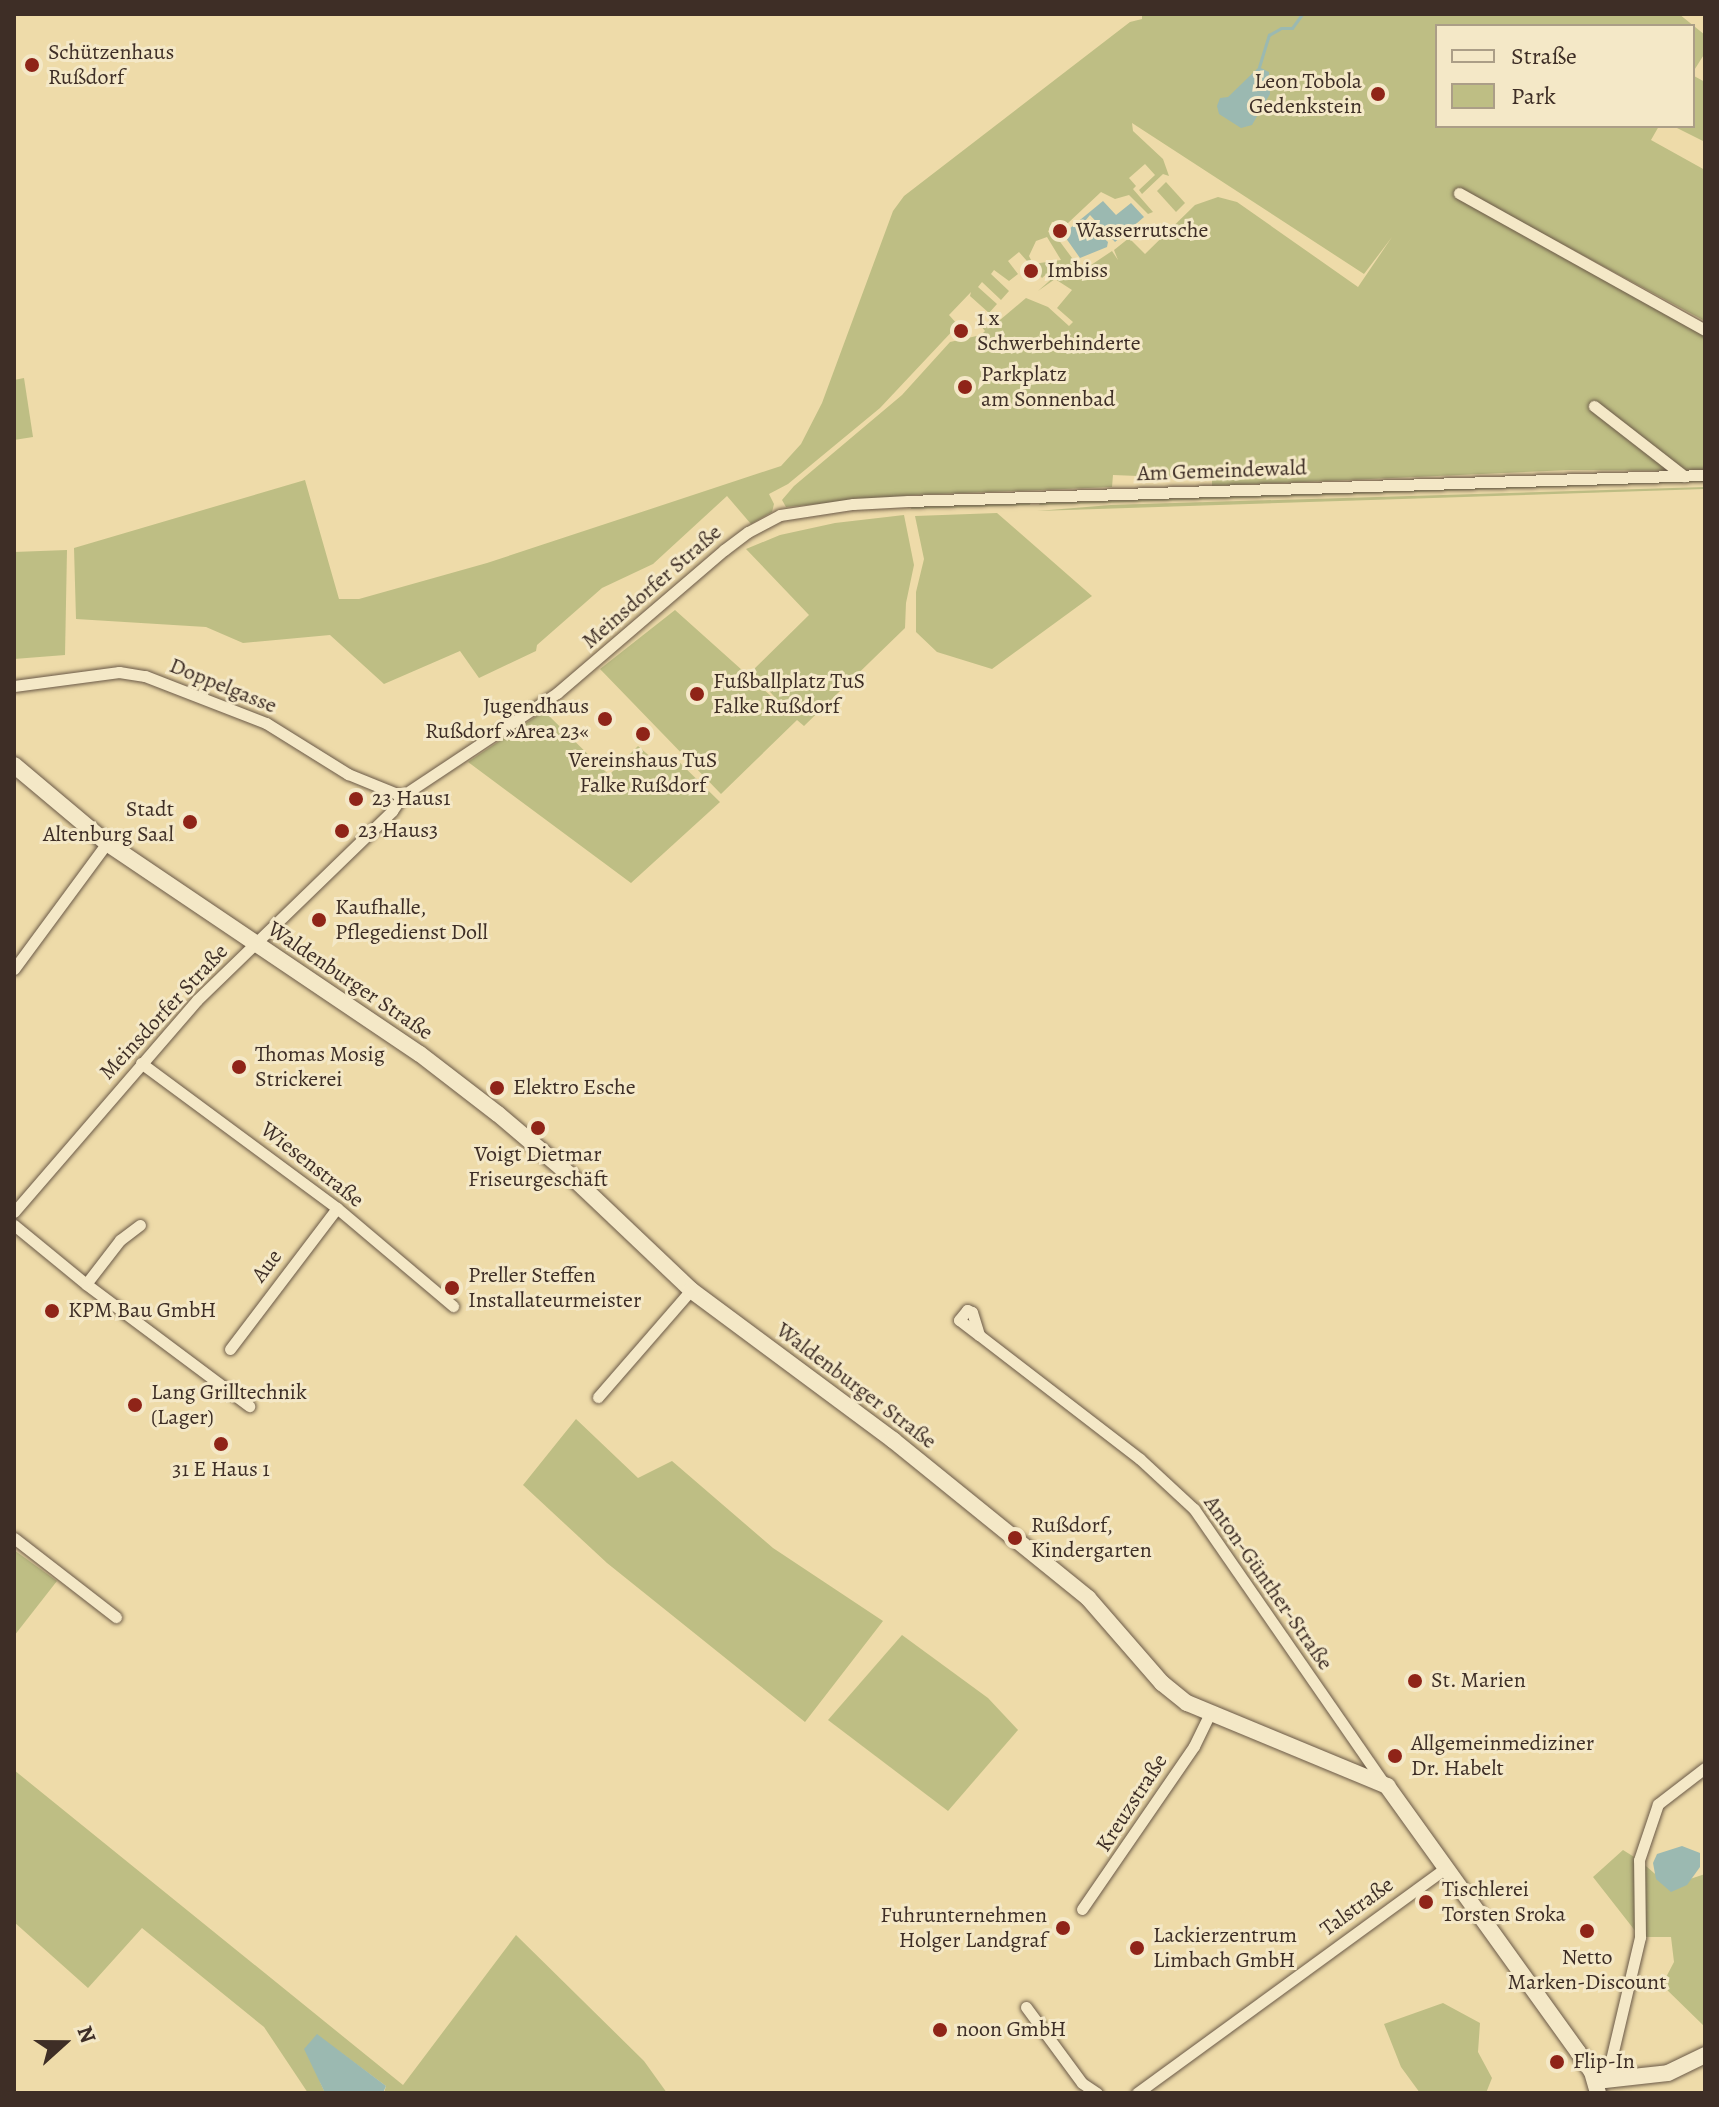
<!DOCTYPE html>
<html>
<head>
<meta charset="utf-8">
<style>
  body { margin:0 }
  #map { position:relative; width:1719px; height:2107px; overflow:hidden; background:#eedba9; font-family:Alegreya,serif }
  div>[style] { position:absolute }
  [style*='--x'] { left:calc(var(--x)*1px); top:calc(var(--y)*1px); width:calc(var(--w)*1px); rotate:calc(var(--a)*1deg) }
  .green>* { inset:0; background:#bebe84 }
  .water>* { inset:0; background:#9bb9b1 }
  .stream>* { height:3px; margin:-1.5px; padding:0 1.5px; transform-origin:1.5px; border-radius:1.5px; background:#9bb9b1 }
  .roads { filter:drop-shadow(0 0 2px #6a5947) drop-shadow(0 0 2px #6a5947) }
  .street>* { height:11px; margin:-5.5px; padding:0 5.5px; transform-origin:5.5px; border-radius:5.5px; background:#f4e8c7 }
  .secondary>* { height:16px; margin:-8px; padding:0 8px; transform-origin:8px; border-radius:8px; background:#f4e8c7 }
  .dots>* { width:22px; height:22px; translate:-50% -50%; box-sizing:border-box; border:4px solid #f4e8c7; border-radius:50% }
  span { translate:-50% -50%; white-space:nowrap; text-align:center; line-height:1.15; -webkit-text-stroke:6px #f4e8c7; paint-order:stroke }
  .poi-label { font-size:22px; color:#3e2e26 }
  .left { translate:0 -50%; text-align:left }
  .right { translate:-100% -50%; text-align:right }
  .street-label { font-size:22px; color:#3e2e26 }
  .frame { position:absolute; inset:0; border:16px solid #3e2e26; pointer-events:none }
  .legend { position:absolute; left:1435px; top:24px; width:260px; height:104px; box-sizing:border-box; background:#f4e8c7; border:2px solid #ab9e87; margin:0; padding:10px 14px; list-style:none; font-size:24px; color:#3e2e26 }
  .legend li { display:flex; align-items:center; gap:16px; height:40px }
  .legend b { width:40px; border:2px solid #ab9e87 }
  .north { position:absolute; left:24px; top:2003px; width:80px; height:80px; -webkit-text-stroke:6px #f4e8c7; paint-order:stroke; rotate:69deg; font-size:22px; font-weight:700; line-height:32px; text-align:center; color:#3e2e26 }
  .north::after { content:''; display:block; margin:auto; width:28px; height:36px; background:#3e2e26; clip-path:polygon(50% 0,100% 100%,50% 72%,0 100%) }
</style>
</head>
<body>
<div id="map">
  <div class="green">
    <div style="clip-path:polygon(evenodd,1142px 14px,1679px 14px,1705px 35px,1705px 53px,1693px 72px,1693px 26px,1437px 26px,1437px 126px,1659px 126px,1651px 140px,1705px 170px,1705px 321px,1469px 194px,1705px 335px,1705px 471px,1570px 470px,1212px 486px,1212px 479px,1113px 475px,1112px 487px,914px 495px,786px 507px,782px 500px,794px 486px,902px 395px,950px 342px,981px 335px,985px 331px,981px 326px,994px 325px,1026px 298px,1048px 307px,1069px 326px,1073px 322px,1057px 308px,1072px 290px,1055px 279px,1038px 291px,1056px 275px,1082px 271px,1112px 251px,1118px 260px,1114px 250px,1129px 238px,1145px 254px,1195px 205px,1218px 197px,1237px 202px,1358px 287px,1392px 237px,1364px 274px,1132px 123px,1133px 131px,1163px 159px,1169px 176px,1163px 174px,1142px 194px,1139px 190px,1155px 175px,1145px 164px,1129px 178px,1136px 186px,1133px 189px,1153px 212px,1148px 214px,1129px 195px,1115px 199px,1101px 192px,1068px 223px,1052px 222px,1048px 232px,1055px 235px,1078px 266px,1051px 270px,1042px 278px,1019px 252px,1008px 261px,1018px 274px,1009px 281px,994px 270px,991px 274px,1009px 291px,1001px 300px,982px 282px,978px 287px,997px 304px,989px 313px,970px 296px,971px 292px,949px 315px,958px 325px,880px 408px,788px 484px,769px 494px,774px 504px,772px 512px,751px 524px,727px 496px,653px 564px,602px 588px,537px 645px,536px 651px,479px 678px,460px 651px,384px 684px,330px 635px,243px 643px,206px 627px,76px 619px,74px 548px,305px 480px,339px 599px,359px 599px,487px 563px,781px 466px,801px 444px,822px 403px,893px 211px,904px 196px,1130px 22px,1142px 19px,1142px 14px,1047px 237px,1061px 260px,1033px 264px,1029px 256px,1036px 241px,1047px 237px)"></div>
    <div style="clip-path:polygon(1694px 76px,1705px 82px,1705px 142px,1673px 126px,1693px 126px)"></div>
    <div style="clip-path:polygon(1166px 182px,1185px 203px,1176px 212px,1157px 191px)"></div>
    <div style="clip-path:polygon(24px 378px,33px 437px,14px 440px,14px 380px)"></div>
    <div style="clip-path:polygon(1705px 477px,1705px 482px,1039px 505px,1041px 501px)"></div>
    <div style="clip-path:polygon(1705px 487px,1705px 489px,1037px 511px,1111px 505px)"></div>
    <div style="clip-path:polygon(1031px 501px,1030px 505px,911px 509px,912px 505px)"></div>
    <div style="clip-path:polygon(997px 513px,1092px 596px,992px 669px,937px 652px,916px 632px,916px 592px,924px 559px,915px 516px)"></div>
    <div style="clip-path:polygon(904px 515px,914px 565px,906px 603px,905px 628px,804px 726px,797px 720px,721px 794px,600px 669px,675px 610px,791px 714px,751px 672px,809px 615px,746px 549px,780px 535px,835px 523px)"></div>
    <div style="clip-path:polygon(67px 550px,65px 655px,14px 659px,14px 552px)"></div>
    <div style="clip-path:polygon(544px 711px,609px 775px,638px 746px,661px 766px,673px 756px,720px 802px,631px 883px,468px 762px)"></div>
    <div style="clip-path:polygon(576px 1419px,638px 1478px,672px 1461px,773px 1548px,883px 1621px,805px 1722px,607px 1563px,523px 1485px)"></div>
    <div style="clip-path:polygon(14px 1550px,57px 1581px,14px 1636px)"></div>
    <div style="clip-path:polygon(902px 1635px,988px 1698px,1018px 1730px,948px 1811px,828px 1720px)"></div>
    <div style="clip-path:polygon(14px 1770px,403px 2085px,516px 1935px,644px 2061px,667px 2093px,384px 2093px,386px 2086px,317px 2035px,320px 2082px,325px 2093px,308px 2093px,264px 2027px,142px 1928px,88px 1988px,14px 1922px)"></div>
    <div style="clip-path:polygon(1623px 1850px,1639px 1860px,1669px 1886px,1705px 1874px,1705px 2027px,1662px 1985px,1674px 1962px,1671px 1937px,1640px 1937px,1593px 1877px)"></div>
    <div style="clip-path:polygon(1443px 2003px,1480px 2023px,1478px 2052px,1492px 2078px,1486px 2093px,1420px 2093px,1401px 2067px,1384px 2024px)"></div>
  </div>
  <div class="water">
    <div style="clip-path:polygon(1259px 67px,1269px 72px,1270px 94px,1252px 125px,1241px 128px,1219px 114px,1217px 106px,1220px 98px,1228px 97px)"></div>
    <div style="clip-path:polygon(1103px 201px,1116px 215px,1131px 203px,1144px 217px,1115px 242px,1090px 215px,1085px 221px,1108px 242px,1107px 247px,1080px 258px,1063px 234px)"></div>
    <div style="clip-path:polygon(1682px 1846px,1700px 1853px,1700px 1867px,1687px 1885px,1671px 1892px,1656px 1879px,1653px 1863px,1657px 1854px)"></div>
    <div style="clip-path:polygon(317px 2034px,386px 2086px,383px 2093px,325px 2093px,304px 2049px)"></div>
  </div>
  <div class="stream">
    <div style="--x:1259;--y:67;--w:34;--a:-73"></div>
    <div style="--x:1269;--y:35;--w:14;--a:-30"></div>
    <div style="--x:1281;--y:28;--w:11;--a:0"></div>
    <div style="--x:1292;--y:28;--w:17;--a:-54"></div>
  </div>
  <div class="roads">
    <div class="street">
      <div style="--x:1459;--y:193;--w:282;--a:29.1"></div>
      <div style="--x:1594;--y:406;--w:114;--a:37.9"></div>
      <div style="--x:14;--y:686;--w:106;--a:-7.6"></div>
      <div style="--x:119;--y:672;--w:26;--a:9"></div>
      <div style="--x:145;--y:676;--w:130;--a:21.2"></div>
      <div style="--x:266;--y:723;--w:97;--a:31.9"></div>
      <div style="--x:348;--y:774;--w:58;--a:22.2"></div>
      <div style="--x:14;--y:969;--w:157;--a:-53.6"></div>
      <div style="--x:141;--y:1063;--w:244;--a:36.5"></div>
      <div style="--x:337;--y:1208;--w:152;--a:40.2"></div>
      <div style="--x:14;--y:1212;--w:280;--a:-49.2"></div>
      <div style="--x:197;--y:1000;--w:272;--a:-44.1"></div>
      <div style="--x:392;--y:811;--w:18;--a:-56"></div>
      <div style="--x:402;--y:796;--w:186;--a:-33.6"></div>
      <div style="--x:557;--y:693;--w:220;--a:-40.6"></div>
      <div style="--x:724;--y:550;--w:30;--a:-37"></div>
      <div style="--x:748;--y:532;--w:36;--a:-28"></div>
      <div style="--x:780;--y:515;--w:74;--a:-8.6"></div>
      <div style="--x:853;--y:504;--w:55;--a:-3.1"></div>
      <div style="--x:908;--y:501;--w:797;--a:-1.87"></div>
      <div style="--x:14;--y:1225;--w:93;--a:39.3"></div>
      <div style="--x:86;--y:1284;--w:204;--a:36.8"></div>
      <div style="--x:86;--y:1284;--w:56;--a:-52.3"></div>
      <div style="--x:120;--y:1240;--w:25;--a:-37"></div>
      <div style="--x:979;--y:1335;--w:25;--a:-143"></div>
      <div style="--x:959;--y:1320;--w:13;--a:-51"></div>
      <div style="--x:967;--y:1310;--w:5;--a:22"></div>
      <div style="--x:972;--y:1312;--w:24;--a:73"></div>
      <div style="--x:979;--y:1335;--w:203;--a:37.6"></div>
      <div style="--x:1140;--y:1459;--w:74;--a:42.8"></div>
      <div style="--x:1194;--y:1509;--w:337;--a:55.3"></div>
      <div style="--x:230;--y:1349;--w:177;--a:-52.8"></div>
      <div style="--x:598;--y:1397;--w:142;--a:-49"></div>
      <div style="--x:14;--y:1538;--w:129;--a:37.8"></div>
      <div style="--x:1082;--y:1909;--w:198;--a:-55.5"></div>
      <div style="--x:1194;--y:1746;--w:34;--a:-64"></div>
      <div style="--x:1026;--y:2007;--w:94;--a:53.6"></div>
      <div style="--x:1082;--y:2083;--w:18;--a:34"></div>
      <div style="--x:1606;--y:2081;--w:148;--a:-76.7"></div>
      <div style="--x:1640;--y:1937;--w:77;--a:-90.7"></div>
      <div style="--x:1639;--y:1860;--w:59;--a:-71.3"></div>
      <div style="--x:1658;--y:1804;--w:59;--a:-37.5"></div>
      <div style="--x:1137;--y:2093;--w:382;--a:-36.1"></div>
    </div>
    <div class="secondary">
      <div style="--x:14;--y:765;--w:121;--a:40"></div>
      <div style="--x:107;--y:843;--w:377;--a:34"></div>
      <div style="--x:420;--y:1054;--w:98;--a:37.6"></div>
      <div style="--x:498;--y:1114;--w:96;--a:40.3"></div>
      <div style="--x:571;--y:1176;--w:166;--a:43.5"></div>
      <div style="--x:691;--y:1290;--w:252;--a:36.6"></div>
      <div style="--x:893;--y:1440;--w:251;--a:39"></div>
      <div style="--x:1088;--y:1598;--w:113;--a:49"></div>
      <div style="--x:1162;--y:1683;--w:32;--a:39"></div>
      <div style="--x:1187;--y:1703;--w:217;--a:22.5"></div>
      <div style="--x:1387;--y:1786;--w:327;--a:54.3"></div>
      <div style="--x:1578;--y:2052;--w:24;--a:55"></div>
      <div style="--x:1592;--y:2072;--w:22;--a:74"></div>
      <div style="--x:1596;--y:2081;--w:72;--a:-6.3"></div>
      <div style="--x:1668;--y:2073;--w:41;--a:-25.9"></div>
    </div>
  </div>
  <div class="dots">
    <div style="left:32px;top:65px;background:#8f2418"></div>
    <div style="left:1378px;top:94px;background:#8f2418"></div>
    <div style="left:1060px;top:231px;background:#8f2418"></div>
    <div style="left:1031px;top:271px;background:#8f2418"></div>
    <div style="left:961px;top:331px;background:#8f2418"></div>
    <div style="left:965px;top:387px;background:#8f2418"></div>
    <div style="left:697px;top:694px;background:#8f2418"></div>
    <div style="left:605px;top:719px;background:#8f2418"></div>
    <div style="left:643px;top:734px;background:#8f2418"></div>
    <div style="left:356px;top:799px;background:#8f2418"></div>
    <div style="left:190px;top:822px;background:#8f2418"></div>
    <div style="left:342px;top:831px;background:#8f2418"></div>
    <div style="left:319px;top:920px;background:#8f2418"></div>
    <div style="left:239px;top:1067px;background:#8f2418"></div>
    <div style="left:497px;top:1088px;background:#8f2418"></div>
    <div style="left:538px;top:1128px;background:#8f2418"></div>
    <div style="left:452px;top:1288px;background:#8f2418"></div>
    <div style="left:52px;top:1311px;background:#8f2418"></div>
    <div style="left:135px;top:1405px;background:#8f2418"></div>
    <div style="left:221px;top:1444px;background:#8f2418"></div>
    <div style="left:1015px;top:1538px;background:#8f2418"></div>
    <div style="left:1415px;top:1681px;background:#8f2418"></div>
    <div style="left:1395px;top:1756px;background:#8f2418"></div>
    <div style="left:1426px;top:1902px;background:#8f2418"></div>
    <div style="left:1063px;top:1928px;background:#8f2418"></div>
    <div style="left:1587px;top:1931px;background:#8f2418"></div>
    <div style="left:1137px;top:1948px;background:#8f2418"></div>
    <div style="left:940px;top:2030px;background:#8f2418"></div>
    <div style="left:1557px;top:2062px;background:#8f2418"></div>
  </div>
  <div class="poi-label">
    <span class="left" style="left:48px;top:65px">Schützenhaus<br>Rußdorf</span>
    <span class="right" style="left:1362px;top:94px">Leon Tobola<br>Gedenkstein</span>
    <span class="left" style="left:1076px;top:231px">Wasserrutsche</span>
    <span class="left" style="left:1047px;top:271px">Imbiss</span>
    <span class="left" style="left:977px;top:331px">1 x<br>Schwerbehinderte</span>
    <span class="left" style="left:981px;top:387px">Parkplatz<br>am Sonnenbad</span>
    <span class="left" style="left:713px;top:694px">Fußballplatz TuS<br>Falke Rußdorf</span>
    <span class="right" style="left:589px;top:719px">Jugendhaus<br>Rußdorf »Area 23«</span>
    <span style="left:643px;top:773px">Vereinshaus TuS<br>Falke Rußdorf</span>
    <span class="left" style="left:372px;top:799px">23 Haus1</span>
    <span class="right" style="left:174px;top:822px">Stadt<br>Altenburg Saal</span>
    <span class="left" style="left:358px;top:831px">23 Haus3</span>
    <span class="left" style="left:335px;top:920px">Kaufhalle,<br>Pflegedienst Doll</span>
    <span class="left" style="left:255px;top:1067px">Thomas Mosig<br>Strickerei</span>
    <span class="left" style="left:513px;top:1088px">Elektro Esche</span>
    <span style="left:538px;top:1167px">Voigt Dietmar<br>Friseurgeschäft</span>
    <span class="left" style="left:468px;top:1288px">Preller Steffen<br>Installateurmeister</span>
    <span class="left" style="left:68px;top:1311px">KPM Bau GmbH</span>
    <span class="left" style="left:151px;top:1405px">Lang Grilltechnik<br>(Lager)</span>
    <span style="left:221px;top:1470px">31 E Haus 1</span>
    <span class="left" style="left:1031px;top:1538px">Rußdorf,<br>Kindergarten</span>
    <span class="left" style="left:1431px;top:1681px">St. Marien</span>
    <span class="left" style="left:1411px;top:1756px">Allgemeinmediziner<br>Dr. Habelt</span>
    <span class="left" style="left:1442px;top:1902px">Tischlerei<br>Torsten Sroka</span>
    <span class="right" style="left:1047px;top:1928px">Fuhrunternehmen<br>Holger Landgraf</span>
    <span class="left" style="left:1153px;top:1948px">Lackierzentrum<br>Limbach GmbH</span>
    <span style="left:1587px;top:1970px">Netto<br>Marken-Discount</span>
    <span class="left" style="left:956px;top:2030px">noon GmbH</span>
    <span class="left" style="left:1573px;top:2062px">Flip-In</span>
  </div>
  <div class="street-label">
    <span style="left:1222px;top:471px;rotate:-2deg">Am Gemeindewald</span>
    <span style="left:652px;top:587px;rotate:-41deg">Meinsdorfer Straße</span>
    <span style="left:223px;top:686px;rotate:22deg">Doppelgasse</span>
    <span style="left:350px;top:981px;rotate:34deg">Waldenburger Straße</span>
    <span style="left:164px;top:1012px;rotate:-47deg">Meinsdorfer Straße</span>
    <span style="left:312px;top:1165px;rotate:38deg">Wiesenstraße</span>
    <span style="left:267px;top:1266px;rotate:-53deg">Aue</span>
    <span style="left:856px;top:1386px;rotate:37deg">Waldenburger Straße</span>
    <span style="left:1268px;top:1583px;rotate:55deg">Anton-Günther-Straße</span>
    <span style="left:1132px;top:1803px;rotate:-57deg">Kreuzstraße</span>
    <span style="left:1357px;top:1907px;rotate:-36deg">Talstraße</span>
  </div>
  <div class="frame"></div>
  <ul class="legend">
  <li><b style="height:10px;background:#f4e8c7"></b>Straße</li>
  <li><b style="height:22px;background:#bebe84"></b>Park</li>
  </ul>
  <div class="north">N</div>
</div>
</body>
</html>
